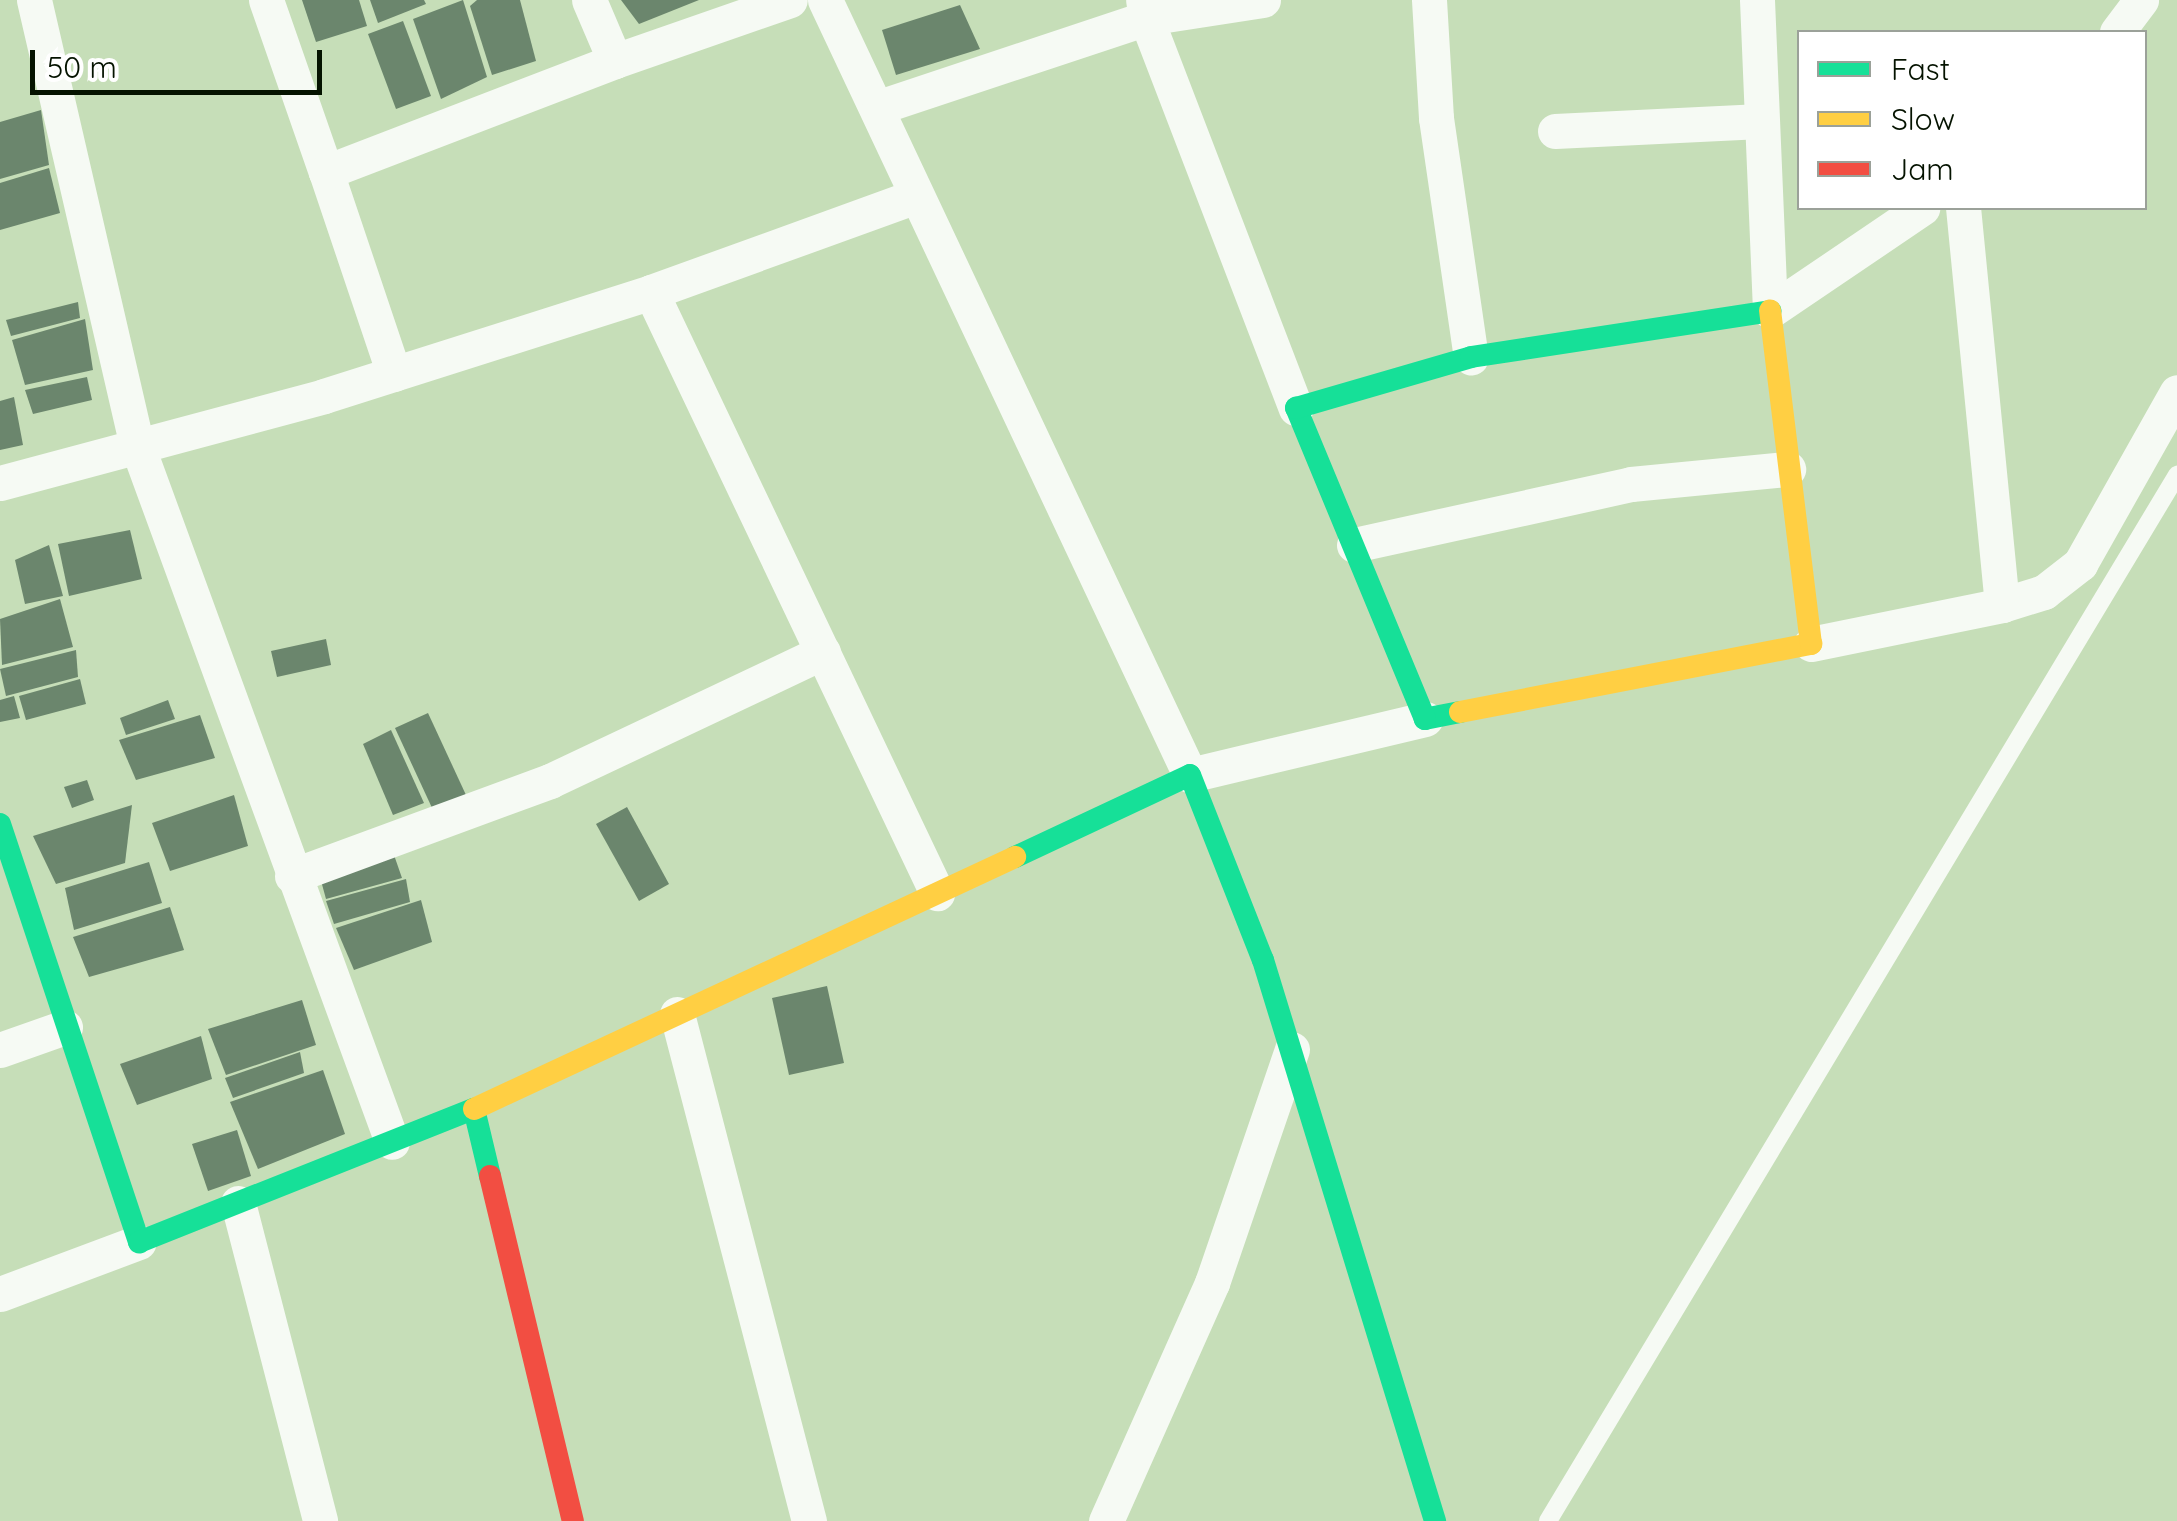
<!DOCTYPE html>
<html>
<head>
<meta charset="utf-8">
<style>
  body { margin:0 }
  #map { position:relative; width:2177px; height:1521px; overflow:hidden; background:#c6deb8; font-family:Quicksand,sans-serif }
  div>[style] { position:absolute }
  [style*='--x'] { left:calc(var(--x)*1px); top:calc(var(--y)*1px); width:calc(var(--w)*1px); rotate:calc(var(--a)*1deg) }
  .building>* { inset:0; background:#6b866d }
  .lane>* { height:18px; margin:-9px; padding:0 9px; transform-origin:9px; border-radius:9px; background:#f6faf4 }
  .street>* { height:35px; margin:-17.5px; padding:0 17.5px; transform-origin:17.5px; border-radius:17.5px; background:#f6faf4 }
  .fast>* { height:22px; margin:-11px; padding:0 11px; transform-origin:11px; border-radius:11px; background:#16e098 }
  .slow>* { height:22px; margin:-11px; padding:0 11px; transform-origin:11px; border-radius:11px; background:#ffcf43 }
  .jam>* { height:22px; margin:-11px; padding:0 11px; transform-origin:11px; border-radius:11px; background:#f24e42 }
  span { translate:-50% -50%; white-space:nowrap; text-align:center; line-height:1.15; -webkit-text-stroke:10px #fff; paint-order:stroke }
  .legend { position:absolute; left:1797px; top:30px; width:350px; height:180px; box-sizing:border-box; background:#fff; border:2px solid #9ba199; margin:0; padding:12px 18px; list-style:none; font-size:30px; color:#051300 }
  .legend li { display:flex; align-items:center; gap:20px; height:50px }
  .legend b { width:50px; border:2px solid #9ba199 }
  .scale { position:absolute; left:30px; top:50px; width:292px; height:45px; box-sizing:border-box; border:5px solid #051300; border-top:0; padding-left:12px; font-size:30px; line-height:35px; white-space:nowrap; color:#051300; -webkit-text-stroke:8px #fff; paint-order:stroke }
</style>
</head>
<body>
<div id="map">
  <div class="building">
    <div style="clip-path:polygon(302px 0,359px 0,367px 26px,316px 42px)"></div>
    <div style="clip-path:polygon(370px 0,424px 0,426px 4px,378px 23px)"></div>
    <div style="clip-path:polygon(463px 0,487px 77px,441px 99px,413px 19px)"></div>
    <div style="clip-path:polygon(477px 0,520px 0,536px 61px,492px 75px,470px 6px)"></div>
    <div style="clip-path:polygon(621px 0,699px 0,639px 24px)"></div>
    <div style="clip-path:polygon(960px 5px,980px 49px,896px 75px,882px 30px)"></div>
    <div style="clip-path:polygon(403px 21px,431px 96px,396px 109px,368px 34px)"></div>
    <div style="clip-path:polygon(41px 110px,49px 165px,0 179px,0 122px)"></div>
    <div style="clip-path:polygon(49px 168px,60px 213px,0 230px,0 183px)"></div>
    <div style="clip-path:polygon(78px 302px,80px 318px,11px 336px,6px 320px)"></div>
    <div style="clip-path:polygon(85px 319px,93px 370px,25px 385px,12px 340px)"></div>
    <div style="clip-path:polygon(87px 377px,92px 400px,33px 414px,25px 390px)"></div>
    <div style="clip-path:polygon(14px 397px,23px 445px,0 450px,0 401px)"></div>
    <div style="clip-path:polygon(130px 530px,142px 579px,69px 596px,58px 544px)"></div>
    <div style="clip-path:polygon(49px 545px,63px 596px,25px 604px,15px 560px)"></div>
    <div style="clip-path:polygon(60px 599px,73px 647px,2px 665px,0 619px)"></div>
    <div style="clip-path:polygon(326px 639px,331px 665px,277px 677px,271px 651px)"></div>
    <div style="clip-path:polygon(76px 650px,78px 677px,6px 696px,0 669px)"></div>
    <div style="clip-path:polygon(80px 679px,86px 704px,26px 720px,19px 696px)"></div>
    <div style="clip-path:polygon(14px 696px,20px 718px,0 722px,0 700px)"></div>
    <div style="clip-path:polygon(168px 700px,175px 719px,126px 735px,120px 718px)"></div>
    <div style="clip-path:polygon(428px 713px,466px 795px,433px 810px,395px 728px)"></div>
    <div style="clip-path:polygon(200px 715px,215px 758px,136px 780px,119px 740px)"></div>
    <div style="clip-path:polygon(391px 730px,424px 803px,393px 815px,363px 744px)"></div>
    <div style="clip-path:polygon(87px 780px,94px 800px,72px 808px,64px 787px)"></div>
    <div style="clip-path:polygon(234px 795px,248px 846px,170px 871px,152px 823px)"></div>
    <div style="clip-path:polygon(132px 805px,125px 863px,56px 884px,33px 836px)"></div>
    <div style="clip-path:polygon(627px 807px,669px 884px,639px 901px,596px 824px)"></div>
    <div style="clip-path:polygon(394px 855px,402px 878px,326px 899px,320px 877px)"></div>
    <div style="clip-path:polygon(149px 862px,162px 903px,74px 930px,65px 888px)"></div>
    <div style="clip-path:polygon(406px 879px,410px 902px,334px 924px,326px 901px)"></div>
    <div style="clip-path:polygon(421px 900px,432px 942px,354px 970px,336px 928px)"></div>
    <div style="clip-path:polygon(170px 907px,184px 950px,89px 977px,73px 937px)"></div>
    <div style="clip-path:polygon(827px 986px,844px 1063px,789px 1075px,772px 998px)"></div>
    <div style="clip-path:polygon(302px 1000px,316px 1045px,226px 1075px,208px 1029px)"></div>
    <div style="clip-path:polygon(201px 1036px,212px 1079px,137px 1105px,120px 1064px)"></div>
    <div style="clip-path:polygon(300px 1052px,304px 1073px,233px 1098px,225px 1078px)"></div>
    <div style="clip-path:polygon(323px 1070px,345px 1134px,258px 1169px,230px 1102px)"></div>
    <div style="clip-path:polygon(237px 1130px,251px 1176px,208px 1191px,192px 1144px)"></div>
  </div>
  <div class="lane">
    <div style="--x:1548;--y:1521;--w:1221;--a:-58.98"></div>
  </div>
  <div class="street">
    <div style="--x:34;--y:0;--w:457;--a:77"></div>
    <div style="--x:137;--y:445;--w:742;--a:69.9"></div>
    <div style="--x:266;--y:0;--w:182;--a:70.8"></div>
    <div style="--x:825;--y:0;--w:857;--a:64.78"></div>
    <div style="--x:1190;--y:775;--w:242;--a:-13.4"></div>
    <div style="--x:1263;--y:0;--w:118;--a:171.3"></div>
    <div style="--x:1146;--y:18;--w:418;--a:69"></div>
    <div style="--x:1429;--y:0;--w:118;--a:86.6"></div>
    <div style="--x:1436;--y:118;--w:242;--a:81.7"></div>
    <div style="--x:1757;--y:0;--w:311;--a:87.6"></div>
    <div style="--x:2117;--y:32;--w:40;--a:-53"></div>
    <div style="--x:615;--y:61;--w:185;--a:-19.2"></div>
    <div style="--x:879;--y:107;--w:281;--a:-18.4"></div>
    <div style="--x:1146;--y:18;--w:18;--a:-99"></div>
    <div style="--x:1555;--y:131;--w:206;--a:-2.8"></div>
    <div style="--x:651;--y:292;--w:666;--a:64.55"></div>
    <div style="--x:1770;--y:311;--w:184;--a:-34.1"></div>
    <div style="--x:394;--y:374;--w:213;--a:-108.6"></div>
    <div style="--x:326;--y:172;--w:310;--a:-21"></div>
    <div style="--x:615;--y:61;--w:66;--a:-113.1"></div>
    <div style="--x:0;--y:483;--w:335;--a:-15"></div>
    <div style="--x:324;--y:396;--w:343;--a:-17.6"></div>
    <div style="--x:651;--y:292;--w:279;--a:-19.9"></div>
    <div style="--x:1354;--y:545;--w:284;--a:-12.4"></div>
    <div style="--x:1631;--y:484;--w:158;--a:-5.5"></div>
    <div style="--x:2002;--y:605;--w:44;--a:-17.2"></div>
    <div style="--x:2044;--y:592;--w:46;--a:-37.9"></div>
    <div style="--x:2080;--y:564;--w:197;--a:-60.6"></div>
    <div style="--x:1811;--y:644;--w:195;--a:-11.5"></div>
    <div style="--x:2002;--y:605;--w:399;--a:-95.6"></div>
    <div style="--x:292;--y:876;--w:275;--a:-20.2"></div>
    <div style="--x:550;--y:781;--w:302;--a:-25.3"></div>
    <div style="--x:677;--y:1014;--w:524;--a:75.41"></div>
    <div style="--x:0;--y:1050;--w:69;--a:-19.5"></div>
    <div style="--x:238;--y:1203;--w:328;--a:75.5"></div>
    <div style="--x:0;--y:1294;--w:148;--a:-20.5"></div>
    <div style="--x:1106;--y:1521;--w:261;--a:-66"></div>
    <div style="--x:1212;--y:1283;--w:247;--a:-71.1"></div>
  </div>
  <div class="fast">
    <div style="--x:1460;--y:712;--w:36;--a:169"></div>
    <div style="--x:1425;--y:719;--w:337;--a:-112.5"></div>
    <div style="--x:1296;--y:408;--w:182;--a:-16.2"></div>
    <div style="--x:1471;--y:357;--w:303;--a:-8.7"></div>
    <div style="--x:0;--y:824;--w:441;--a:71.6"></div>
    <div style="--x:139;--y:1242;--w:360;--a:-21.7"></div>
    <div style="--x:474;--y:1109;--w:69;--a:76.6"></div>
    <div style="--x:1015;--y:857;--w:193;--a:-25.1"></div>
    <div style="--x:1190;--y:775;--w:199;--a:68.5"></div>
    <div style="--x:1263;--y:960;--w:587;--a:72.95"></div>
  </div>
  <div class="slow">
    <div style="--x:1460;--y:712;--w:358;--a:-11"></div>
    <div style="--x:1811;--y:644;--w:336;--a:-97"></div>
    <div style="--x:474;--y:1109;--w:597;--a:-24.98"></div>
  </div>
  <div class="jam">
    <div style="--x:490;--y:1176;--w:355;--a:76.5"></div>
  </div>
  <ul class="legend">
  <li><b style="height:12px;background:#16e098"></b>Fast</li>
  <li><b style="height:12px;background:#ffcf43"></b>Slow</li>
  <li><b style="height:12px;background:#f24e42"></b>Jam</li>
  </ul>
  <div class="scale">50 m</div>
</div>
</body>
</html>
